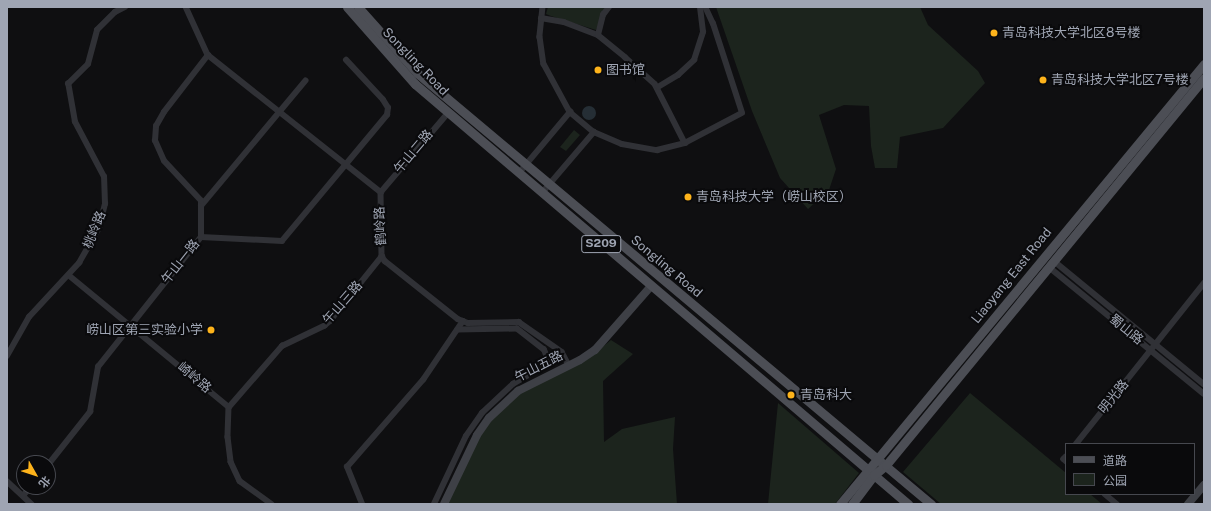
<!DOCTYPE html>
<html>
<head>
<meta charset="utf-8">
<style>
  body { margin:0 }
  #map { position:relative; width:1211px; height:511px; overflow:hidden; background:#0f0f11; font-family:"Public Sans","Noto Sans SC",sans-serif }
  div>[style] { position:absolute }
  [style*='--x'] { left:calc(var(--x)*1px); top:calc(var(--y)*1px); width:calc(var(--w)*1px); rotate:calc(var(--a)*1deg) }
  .green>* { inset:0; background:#1c241d }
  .water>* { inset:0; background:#252e35 }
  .round { border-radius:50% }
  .street>* { height:5.5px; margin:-2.75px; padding:0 2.75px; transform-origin:2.75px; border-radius:2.75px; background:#303136 }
  .secondary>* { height:8px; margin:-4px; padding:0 4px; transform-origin:4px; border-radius:4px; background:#3e4046 }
  .primary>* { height:9px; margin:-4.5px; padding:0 4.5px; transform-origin:4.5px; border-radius:4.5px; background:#4c4e55 }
  .dots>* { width:11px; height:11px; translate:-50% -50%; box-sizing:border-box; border:2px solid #0a0a0c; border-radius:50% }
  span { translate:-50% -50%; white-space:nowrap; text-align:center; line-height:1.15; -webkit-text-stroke:4px #0a0a0c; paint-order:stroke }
  .shield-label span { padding:1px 3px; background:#0a0a0c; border:1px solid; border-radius:3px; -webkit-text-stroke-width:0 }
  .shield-label { font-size:12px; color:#9fa5b3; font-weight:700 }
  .poi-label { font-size:13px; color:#9fa5b3 }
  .left { translate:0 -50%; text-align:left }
  .right { translate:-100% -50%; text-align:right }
  .street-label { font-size:13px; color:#9fa5b3 }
  .frame { position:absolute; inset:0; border:8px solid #9fa5b3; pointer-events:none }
  .legend { position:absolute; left:1065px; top:443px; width:130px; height:52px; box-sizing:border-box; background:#0a0a0c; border:1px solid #46484f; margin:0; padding:5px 7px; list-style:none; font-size:12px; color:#9fa5b3 }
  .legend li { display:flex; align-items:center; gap:8px; height:20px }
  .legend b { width:20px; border:1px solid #46484f }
  .north { position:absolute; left:16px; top:455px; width:40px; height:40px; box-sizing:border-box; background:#0a0a0c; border:1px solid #46484f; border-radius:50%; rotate:129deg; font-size:11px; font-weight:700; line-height:16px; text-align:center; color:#9fa5b3 }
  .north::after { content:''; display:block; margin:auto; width:14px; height:18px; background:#fdb31b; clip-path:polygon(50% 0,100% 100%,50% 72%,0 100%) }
</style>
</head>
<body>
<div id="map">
  <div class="green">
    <div style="clip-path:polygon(548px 7px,605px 7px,596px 30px,551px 16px,546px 14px)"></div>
    <div style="clip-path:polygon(716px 7px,920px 7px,928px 25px,978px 71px,985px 83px,943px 128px,900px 137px,897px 168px,875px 168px,871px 146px,869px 106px,844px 105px,819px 115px,836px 169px,829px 190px,808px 209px,780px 178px,752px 111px)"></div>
    <div style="clip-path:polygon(574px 130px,580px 135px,566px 151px,560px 147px)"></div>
    <div style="clip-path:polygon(611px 340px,633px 354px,603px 381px,604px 442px,622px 429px,675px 417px,673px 449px,677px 504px,447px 504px,479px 436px,493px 419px,514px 397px,594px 354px)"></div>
    <div style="clip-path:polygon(970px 393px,1066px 473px,1066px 494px,1090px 494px,1102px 504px,941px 504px,903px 472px)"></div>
    <div style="clip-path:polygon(778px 403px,859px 473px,835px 504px,768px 504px)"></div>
  </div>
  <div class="water">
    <div class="round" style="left:582px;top:106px;width:14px;height:14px"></div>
  </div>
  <div class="street">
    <div style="--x:186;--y:7;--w:53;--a:65.4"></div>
    <div style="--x:208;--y:55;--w:221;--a:38.4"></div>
    <div style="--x:381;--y:192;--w:64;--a:89.1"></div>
    <div style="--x:382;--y:256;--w:6;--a:59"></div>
    <div style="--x:385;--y:261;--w:93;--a:38.5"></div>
    <div style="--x:458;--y:319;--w:11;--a:22"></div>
    <div style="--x:468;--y:323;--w:51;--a:-1.1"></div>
    <div style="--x:519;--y:322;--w:52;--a:34.9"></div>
    <div style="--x:562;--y:352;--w:15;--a:62"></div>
    <div style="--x:543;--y:7;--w:30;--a:96"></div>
    <div style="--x:540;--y:37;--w:27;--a:82"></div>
    <div style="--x:544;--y:64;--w:55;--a:61.6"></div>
    <div style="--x:570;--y:112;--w:31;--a:40"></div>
    <div style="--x:594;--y:132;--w:30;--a:23"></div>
    <div style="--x:622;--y:144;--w:36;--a:10"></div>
    <div style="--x:657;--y:150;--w:29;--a:-14"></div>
    <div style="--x:685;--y:143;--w:64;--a:-27.8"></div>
    <div style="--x:742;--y:113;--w:94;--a:-108"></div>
    <div style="--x:713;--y:24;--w:19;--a:-115"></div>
    <div style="--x:541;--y:18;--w:23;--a:10"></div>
    <div style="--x:564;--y:22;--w:36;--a:21"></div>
    <div style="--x:598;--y:35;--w:35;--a:39"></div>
    <div style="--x:625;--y:57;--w:40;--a:42"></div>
    <div style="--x:655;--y:84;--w:66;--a:63"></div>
    <div style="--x:598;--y:35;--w:21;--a:-76"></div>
    <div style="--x:603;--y:15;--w:10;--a:-53"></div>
    <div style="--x:658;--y:87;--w:23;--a:-31"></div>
    <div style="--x:678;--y:75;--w:22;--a:-43"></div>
    <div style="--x:694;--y:60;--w:29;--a:-72"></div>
    <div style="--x:703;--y:32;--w:25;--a:-97"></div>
    <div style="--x:519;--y:173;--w:80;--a:-50.1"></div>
    <div style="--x:381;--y:192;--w:104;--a:-49.7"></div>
    <div style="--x:542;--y:193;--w:80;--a:-49.6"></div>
    <div style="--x:201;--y:206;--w:163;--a:-50.2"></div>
    <div style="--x:201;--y:237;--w:81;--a:2.8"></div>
    <div style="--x:282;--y:241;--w:164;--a:-50.2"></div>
    <div style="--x:387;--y:115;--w:7;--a:-82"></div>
    <div style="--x:388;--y:108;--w:9;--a:-122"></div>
    <div style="--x:383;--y:100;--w:54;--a:-132.8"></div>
    <div style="--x:1054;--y:261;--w:194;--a:39.4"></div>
    <div style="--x:1049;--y:267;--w:200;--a:39.3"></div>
    <div style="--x:70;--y:276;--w:206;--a:39.5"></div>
    <div style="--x:229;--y:407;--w:30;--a:92"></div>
    <div style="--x:228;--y:437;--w:25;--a:83"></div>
    <div style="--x:231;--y:462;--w:21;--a:65"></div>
    <div style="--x:240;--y:481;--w:39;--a:36"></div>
    <div style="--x:7;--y:356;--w:45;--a:-60.6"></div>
    <div style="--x:29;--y:317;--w:74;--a:-47.2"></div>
    <div style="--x:79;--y:263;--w:40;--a:-60.3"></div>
    <div style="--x:99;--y:228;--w:25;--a:-76"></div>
    <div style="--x:105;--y:204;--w:27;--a:-92"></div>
    <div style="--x:104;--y:177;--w:62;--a:-117.8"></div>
    <div style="--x:75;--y:122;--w:39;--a:-100"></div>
    <div style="--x:68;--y:84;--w:28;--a:-45"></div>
    <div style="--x:88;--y:64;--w:35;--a:-75"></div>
    <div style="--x:97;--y:30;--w:25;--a:-45"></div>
    <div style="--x:115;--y:12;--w:11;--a:-27"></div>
    <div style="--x:229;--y:407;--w:81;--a:-49"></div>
    <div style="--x:282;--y:346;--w:47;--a:-25.5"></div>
    <div style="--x:324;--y:326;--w:8;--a:-40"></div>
    <div style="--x:330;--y:321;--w:83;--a:-51.3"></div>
    <div style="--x:1076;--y:444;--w:206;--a:-51.5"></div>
    <div style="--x:1066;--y:457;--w:3;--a:135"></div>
    <div style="--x:1064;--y:459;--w:3;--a:45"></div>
    <div style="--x:48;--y:465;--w:68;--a:-51.6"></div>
    <div style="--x:90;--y:412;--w:46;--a:-79.9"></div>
    <div style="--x:98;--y:367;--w:166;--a:-51.6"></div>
    <div style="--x:201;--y:237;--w:36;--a:-90"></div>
    <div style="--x:201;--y:201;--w:54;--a:-132.8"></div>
    <div style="--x:164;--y:161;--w:22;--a:-114"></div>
    <div style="--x:155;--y:141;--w:15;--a:-86"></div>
    <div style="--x:156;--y:126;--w:16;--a:-60"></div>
    <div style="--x:164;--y:112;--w:72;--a:-52.3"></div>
    <div style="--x:7;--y:481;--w:34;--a:43"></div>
    <div style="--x:1105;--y:494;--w:16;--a:40"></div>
    <div style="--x:23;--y:496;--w:11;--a:-52"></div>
    <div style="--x:362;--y:504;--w:40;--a:-112"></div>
    <div style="--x:347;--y:467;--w:116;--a:-48.9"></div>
    <div style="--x:423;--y:380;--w:71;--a:-55.9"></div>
    <div style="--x:434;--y:504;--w:75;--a:-64.8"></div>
    <div style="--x:466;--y:436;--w:28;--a:-55"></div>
    <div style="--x:482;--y:413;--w:42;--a:-43.1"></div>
    <div style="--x:513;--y:384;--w:36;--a:-30"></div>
    <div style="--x:544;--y:366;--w:7;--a:-56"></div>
    <div style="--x:548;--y:360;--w:11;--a:-112"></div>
    <div style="--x:544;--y:350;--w:34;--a:-142"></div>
    <div style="--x:517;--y:329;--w:59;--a:179"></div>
  </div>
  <div class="secondary">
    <div style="--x:444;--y:504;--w:76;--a:-64.4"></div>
    <div style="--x:477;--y:435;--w:21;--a:-55"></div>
    <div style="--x:489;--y:418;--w:40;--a:-43"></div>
    <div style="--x:518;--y:391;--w:69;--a:-26.6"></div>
    <div style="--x:580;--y:360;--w:18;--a:-34"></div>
    <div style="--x:595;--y:350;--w:85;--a:-48.8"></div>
    <div style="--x:1188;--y:504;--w:25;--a:-50"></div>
  </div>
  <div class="primary">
    <div style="--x:347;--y:7;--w:103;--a:48.6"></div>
    <div style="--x:415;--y:84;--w:648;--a:40.43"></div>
    <div style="--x:358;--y:7;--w:89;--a:48.2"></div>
    <div style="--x:417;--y:73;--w:671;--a:39.98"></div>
    <div style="--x:840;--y:504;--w:571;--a:-50.4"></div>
    <div style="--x:852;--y:504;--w:36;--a:-53"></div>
    <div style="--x:874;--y:475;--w:16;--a:-40"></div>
    <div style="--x:886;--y:465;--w:501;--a:-50.59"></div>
  </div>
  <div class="dots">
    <div style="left:994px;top:33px;background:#fdb31b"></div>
    <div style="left:598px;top:70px;background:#fdb31b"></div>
    <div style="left:1043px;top:80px;background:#fdb31b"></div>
    <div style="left:688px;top:197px;background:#fdb31b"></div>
    <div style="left:211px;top:330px;background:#fdb31b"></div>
    <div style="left:791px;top:395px;background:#fdb31b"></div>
  </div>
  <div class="shield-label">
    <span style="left:601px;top:244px">S209</span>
  </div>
  <div class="poi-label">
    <span class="left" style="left:1002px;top:33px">青岛科技大学北区8号楼</span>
    <span class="left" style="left:606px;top:70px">图书馆</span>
    <span class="left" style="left:1051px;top:80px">青岛科技大学北区7号楼</span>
    <span class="left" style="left:696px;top:197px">青岛科技大学（崂山校区）</span>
    <span class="right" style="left:203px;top:330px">崂山区第三实验小学</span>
    <span class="left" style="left:800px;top:395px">青岛科大</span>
  </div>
  <div class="street-label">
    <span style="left:415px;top:62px;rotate:46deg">Songling Road</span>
    <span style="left:414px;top:152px;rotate:-50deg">午山二路</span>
    <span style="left:381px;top:226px;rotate:-93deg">鹤岭路</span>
    <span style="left:95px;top:230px;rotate:-68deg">桃岭路</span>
    <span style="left:181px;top:262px;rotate:-52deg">午山一路</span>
    <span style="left:666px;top:267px;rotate:40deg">Songling Road</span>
    <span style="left:1012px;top:276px;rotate:-51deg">Liaoyang East Road</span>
    <span style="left:343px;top:303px;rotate:-49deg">午山三路</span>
    <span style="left:1126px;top:330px;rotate:39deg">蜀山路</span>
    <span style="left:539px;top:367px;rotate:-27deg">午山五路</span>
    <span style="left:194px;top:378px;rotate:40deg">崎岭路</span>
    <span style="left:1114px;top:397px;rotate:-51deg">明光路</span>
  </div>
  <div class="frame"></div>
  <ul class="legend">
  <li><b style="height:5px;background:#4c4e55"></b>道路</li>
  <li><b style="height:11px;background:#1c241d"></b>公园</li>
  </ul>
  <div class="north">北</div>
</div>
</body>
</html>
